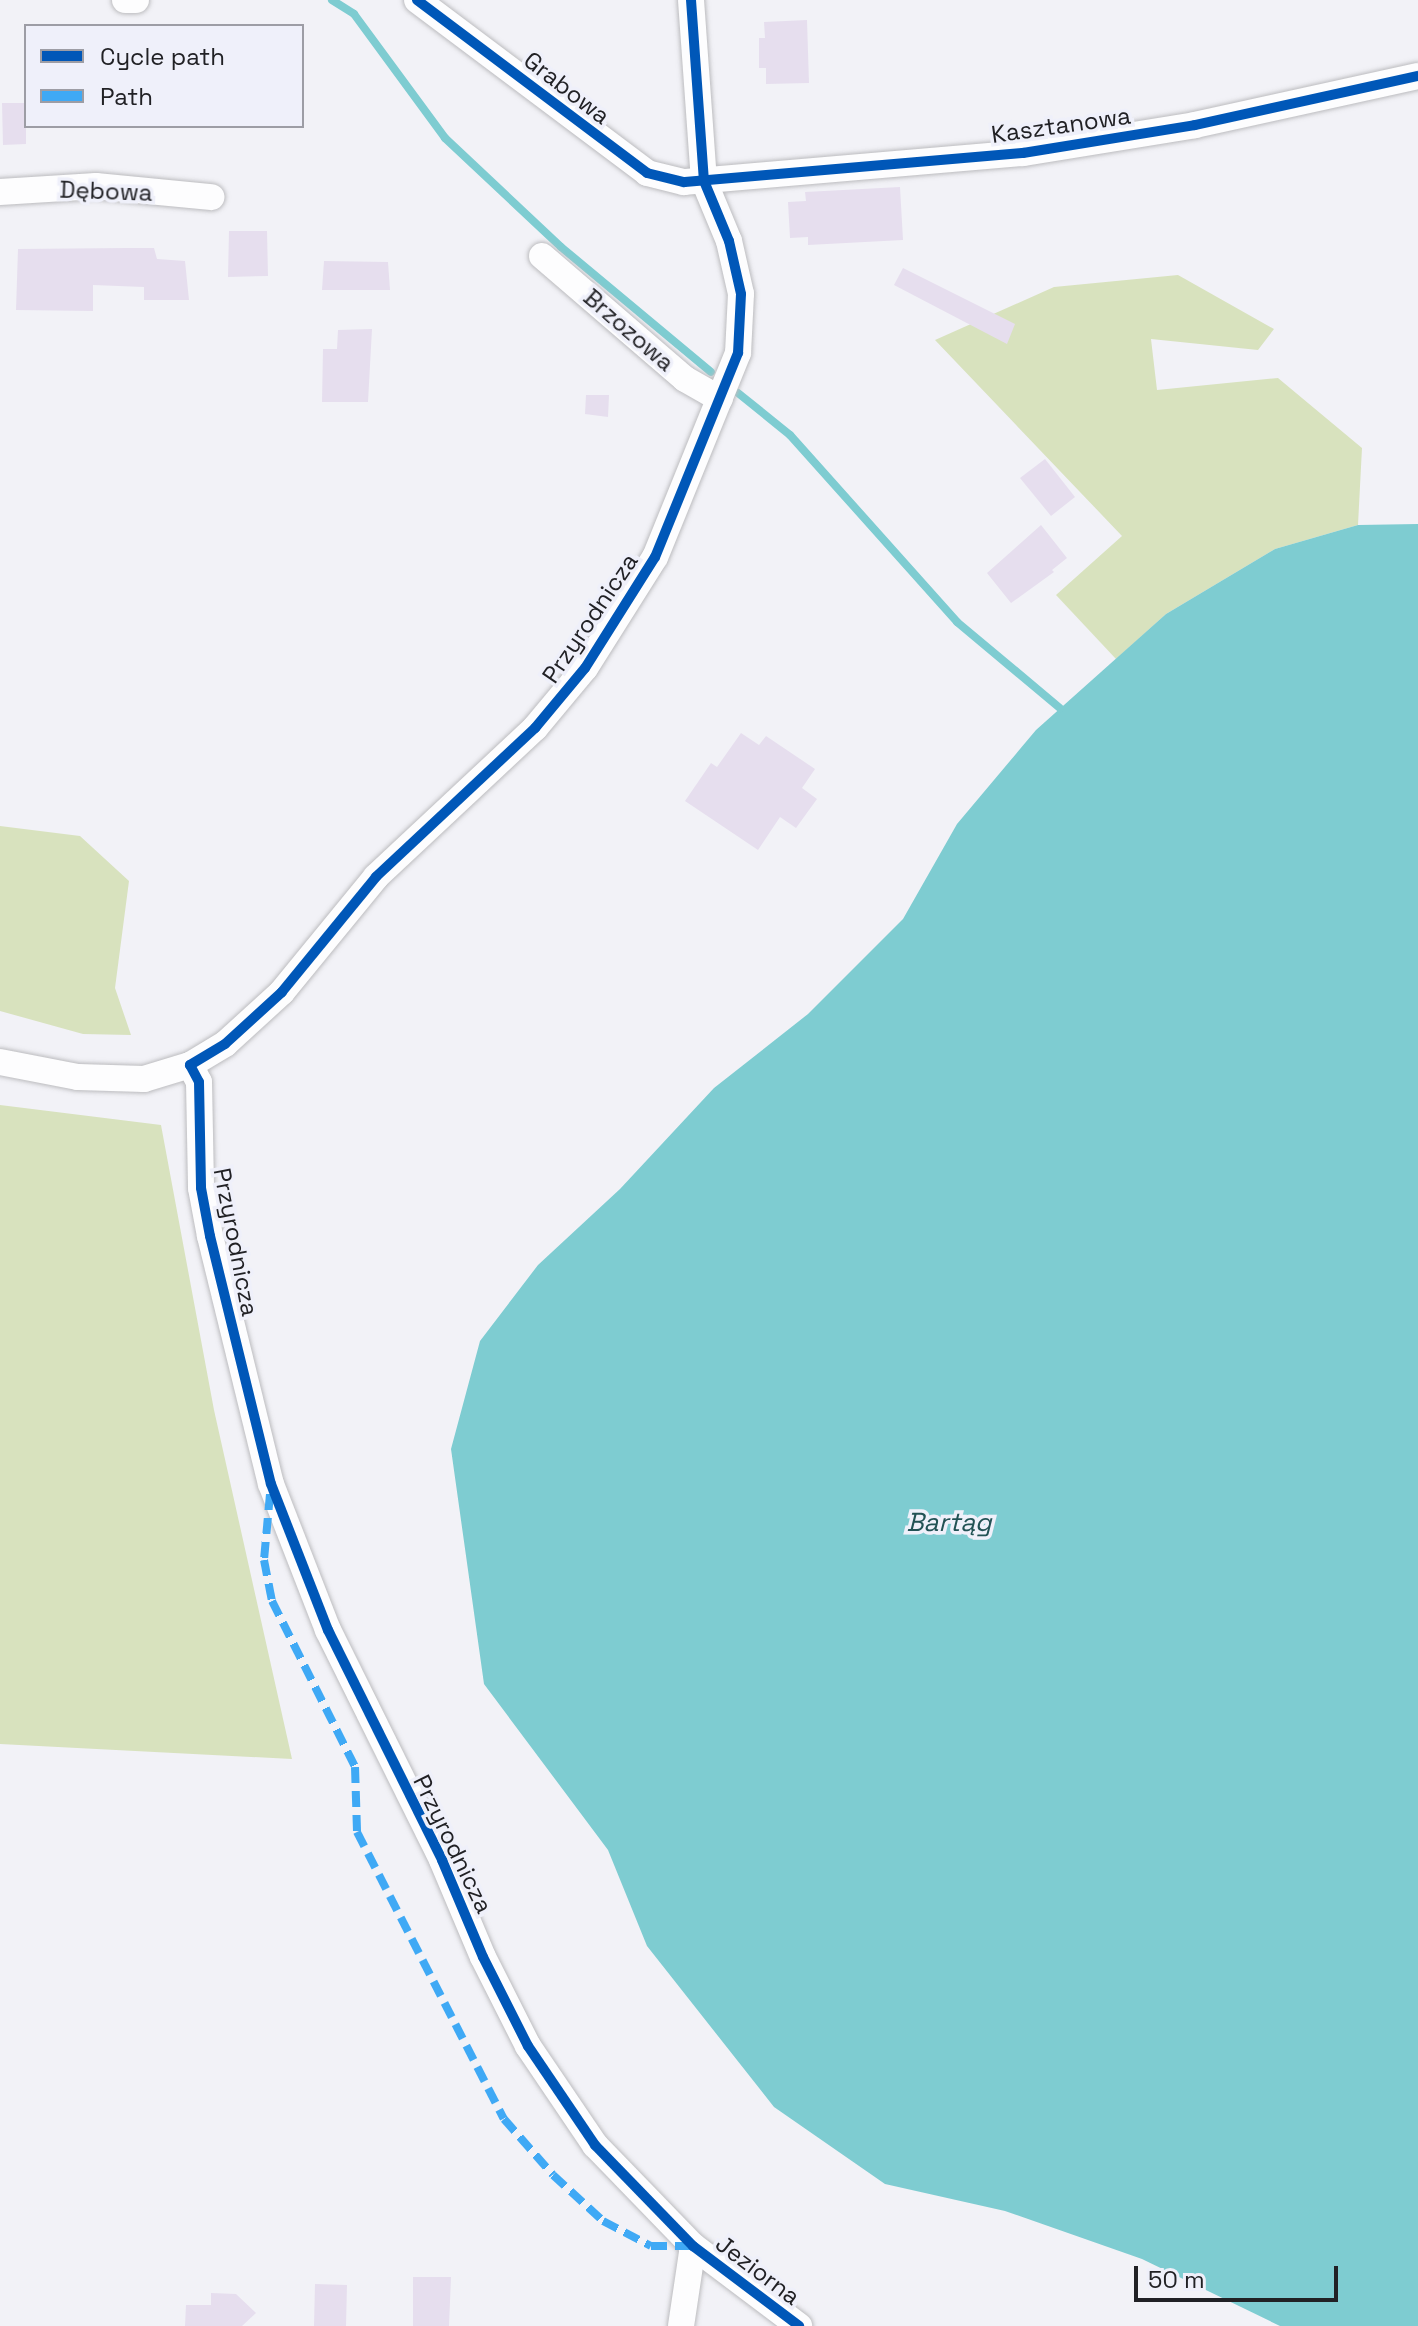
<!DOCTYPE html>
<html>
<head>
<meta charset="utf-8">
<style>
  body { margin:0 }
  #map { position:relative; width:1418px; height:2326px; overflow:hidden; background:#f2f2f7; font-family:"Space Grotesk",sans-serif }
  div>[style] { position:absolute }
  [style*='--x'] { left:calc(var(--x)*1px); top:calc(var(--y)*1px); width:calc(var(--w)*1px); rotate:calc(var(--a)*1deg) }
  .green>* { inset:0; background:#d8e2be }
  .water>* { inset:0; background:#7eccd1 }
  .stream>* { height:8px; margin:-4px; padding:0 4px; transform-origin:4px; border-radius:4px; background:#7eccd1 }
  .building>* { inset:0; background:#e6deee }
  .roads { filter:drop-shadow(0 0 2px #bcbcbf) drop-shadow(0 0 2px #bcbcbf) }
  .minor>* { height:26px; margin:-13px; padding:0 13px; transform-origin:13px; border-radius:13px; background:#fdfdfe }
  .quiet>* { height:8px; margin-top:-4px; transform-origin:0; background:repeating-linear-gradient(90deg,#3fa9f5 0 16px,transparent 0 24px) }
  .cycleway>* { height:10px; margin:-5px; padding:0 5px; transform-origin:5px; border-radius:5px; background:#0057b8 }
  span { translate:-50% -50%; white-space:nowrap; text-align:center; line-height:1.15; -webkit-text-stroke:7px #eff0fa; paint-order:stroke }
  .street-label { font-size:24px; color:#212125 }
  .water-label { font-size:26px; color:#225255; font-style:italic }
  .legend { position:absolute; left:24px; top:24px; width:280px; height:104px; box-sizing:border-box; background:#eff0fa; border:2px solid #9d9da5; margin:0; padding:10px 14px; list-style:none; font-size:24px; color:#212125 }
  .legend li { display:flex; align-items:center; gap:16px; height:40px }
  .legend b { width:40px; border:2px solid #9d9da5 }
  .scale { position:absolute; left:1134px; top:2266px; width:204px; height:36px; box-sizing:border-box; border:4px solid #212125; border-top:0; padding-left:10px; font-size:24px; line-height:28px; white-space:nowrap; color:#212125; -webkit-text-stroke:6px #eff0fa; paint-order:stroke }
</style>
</head>
<body>
<div id="map">
  <div class="green">
    <div style="clip-path:polygon(1178px 275px,1274px 329px,1258px 350px,1151px 339px,1157px 390px,1278px 378px,1362px 448px,1358px 525px,1275px 549px,1166px 614px,1116px 659px,1056px 595px,1122px 536px,935px 340px,1054px 287px)"></div>
    <div style="clip-path:polygon(0 826px,80px 836px,129px 881px,115px 988px,131px 1035px,83px 1034px,0 1011px)"></div>
    <div style="clip-path:polygon(0 1105px,161px 1125px,214px 1410px,292px 1759px,0 1744px)"></div>
  </div>
  <div class="water">
    <div style="clip-path:polygon(1418px 524px,1418px 2326px,1280px 2326px,1142px 2259px,1005px 2211px,885px 2184px,774px 2107px,647px 1946px,608px 1850px,484px 1684px,451px 1449px,480px 1341px,538px 1265px,620px 1189px,714px 1088px,808px 1014px,903px 919px,957px 824px,1036px 730px,1166px 614px,1275px 549px,1358px 525px)"></div>
  </div>
  <div class="stream">
    <div style="--x:332;--y:0;--w:26;--a:32"></div>
    <div style="--x:354;--y:14;--w:154;--a:53.7"></div>
    <div style="--x:445;--y:138;--w:159;--a:43.2"></div>
    <div style="--x:561;--y:247;--w:195;--a:39.8"></div>
    <div style="--x:738;--y:393;--w:67;--a:38.9"></div>
    <div style="--x:790;--y:435;--w:251;--a:48.2"></div>
    <div style="--x:957;--y:622;--w:134;--a:39.9"></div>
  </div>
  <div class="building">
    <div style="clip-path:polygon(807px 20px,809px 83px,766px 84px,766px 68px,759px 68px,759px 38px,765px 38px,764px 22px)"></div>
    <div style="clip-path:polygon(2px 103px,26px 103px,26px 144px,3px 145px)"></div>
    <div style="clip-path:polygon(900px 187px,903px 240px,808px 245px,808px 237px,790px 238px,788px 202px,806px 201px,805px 192px)"></div>
    <div style="clip-path:polygon(229px 231px,267px 231px,268px 276px,228px 277px)"></div>
    <div style="clip-path:polygon(126px 248px,154px 248px,157px 259px,185px 261px,189px 300px,144px 300px,144px 287px,93px 285px,93px 311px,16px 310px,18px 249px)"></div>
    <div style="clip-path:polygon(324px 261px,388px 262px,390px 290px,322px 290px)"></div>
    <div style="clip-path:polygon(903px 268px,1015px 324px,1007px 344px,894px 285px)"></div>
    <div style="clip-path:polygon(372px 329px,368px 402px,322px 402px,323px 349px,337px 349px,338px 330px)"></div>
    <div style="clip-path:polygon(586px 395px,609px 395px,608px 417px,585px 414px)"></div>
    <div style="clip-path:polygon(1045px 459px,1075px 497px,1051px 516px,1020px 478px)"></div>
    <div style="clip-path:polygon(1041px 525px,1067px 558px,1052px 570px,1054px 572px,1011px 603px,987px 573px)"></div>
    <div style="clip-path:polygon(741px 733px,759px 745px,766px 736px,815px 769px,802px 788px,817px 799px,796px 828px,780px 817px,758px 850px,685px 801px,711px 763px,717px 767px)"></div>
    <div style="clip-path:polygon(413px 2277px,451px 2277px,449px 2326px,413px 2326px)"></div>
    <div style="clip-path:polygon(315px 2284px,347px 2285px,346px 2326px,314px 2326px)"></div>
    <div style="clip-path:polygon(211px 2293px,236px 2294px,256px 2313px,242px 2326px,185px 2326px,186px 2305px,211px 2305px)"></div>
  </div>
  <div class="roads">
    <div class="minor">
      <div style="--x:125;--y:0;--w:11;--a:0"></div>
      <div style="--x:417;--y:0;--w:288;--a:36.9"></div>
      <div style="--x:647;--y:173;--w:38;--a:14"></div>
      <div style="--x:684;--y:182;--w:340;--a:-4.9"></div>
      <div style="--x:1023;--y:153;--w:174;--a:-9.2"></div>
      <div style="--x:1195;--y:125;--w:228;--a:-12.4"></div>
      <div style="--x:691;--y:0;--w:181;--a:85.9"></div>
      <div style="--x:704;--y:181;--w:65;--a:67.4"></div>
      <div style="--x:729;--y:241;--w:54;--a:77.2"></div>
      <div style="--x:741;--y:294;--w:59;--a:92.9"></div>
      <div style="--x:738;--y:353;--w:220;--a:112.1"></div>
      <div style="--x:655;--y:557;--w:131;--a:122.2"></div>
      <div style="--x:585;--y:668;--w:78;--a:129.8"></div>
      <div style="--x:535;--y:728;--w:218;--a:136.9"></div>
      <div style="--x:376;--y:877;--w:149;--a:129.3"></div>
      <div style="--x:282;--y:992;--w:77;--a:137.6"></div>
      <div style="--x:225;--y:1044;--w:41;--a:149"></div>
      <div style="--x:190;--y:1065;--w:19;--a:62"></div>
      <div style="--x:199;--y:1082;--w:106;--a:88.9"></div>
      <div style="--x:201;--y:1188;--w:49;--a:79.4"></div>
      <div style="--x:210;--y:1236;--w:255;--a:76.2"></div>
      <div style="--x:271;--y:1484;--w:157;--a:68.7"></div>
      <div style="--x:328;--y:1630;--w:257;--a:63.6"></div>
      <div style="--x:442;--y:1860;--w:105;--a:67.1"></div>
      <div style="--x:483;--y:1957;--w:100;--a:63.2"></div>
      <div style="--x:528;--y:2046;--w:120;--a:55.9"></div>
      <div style="--x:595;--y:2145;--w:141;--a:45.9"></div>
      <div style="--x:693;--y:2246;--w:133;--a:37"></div>
      <div style="--x:0;--y:192;--w:96;--a:-3.6"></div>
      <div style="--x:96;--y:186;--w:116;--a:5.5"></div>
      <div style="--x:542;--y:256;--w:189;--a:40.7"></div>
      <div style="--x:685;--y:379;--w:40;--a:29.7"></div>
      <div style="--x:0;--y:1062;--w:79;--a:10.9"></div>
      <div style="--x:78;--y:1077;--w:66;--a:1.7"></div>
      <div style="--x:144;--y:1079;--w:48;--a:-16.9"></div>
      <div style="--x:681;--y:2326;--w:81;--a:-81.5"></div>
    </div>
  </div>
  <div class="quiet">
    <div style="--x:270;--y:1494;--w:66;--a:95.2"></div>
    <div style="--x:264;--y:1560;--w:42;--a:79"></div>
    <div style="--x:272;--y:1601;--w:186;--a:63.4"></div>
    <div style="--x:355;--y:1767;--w:65;--a:88.2"></div>
    <div style="--x:357;--y:1832;--w:322;--a:62.9"></div>
    <div style="--x:504;--y:2119;--w:74;--a:48.8"></div>
    <div style="--x:553;--y:2175;--w:68;--a:42.6"></div>
    <div style="--x:603;--y:2221;--w:54;--a:27.5"></div>
    <div style="--x:651;--y:2246;--w:42;--a:0"></div>
  </div>
  <div class="cycleway">
    <div style="--x:417;--y:0;--w:288;--a:36.9"></div>
    <div style="--x:647;--y:173;--w:38;--a:14"></div>
    <div style="--x:684;--y:182;--w:340;--a:-4.9"></div>
    <div style="--x:1023;--y:153;--w:174;--a:-9.2"></div>
    <div style="--x:1195;--y:125;--w:228;--a:-12.4"></div>
    <div style="--x:691;--y:0;--w:181;--a:85.9"></div>
    <div style="--x:704;--y:181;--w:65;--a:67.4"></div>
    <div style="--x:729;--y:241;--w:54;--a:77.2"></div>
    <div style="--x:741;--y:294;--w:59;--a:92.9"></div>
    <div style="--x:738;--y:353;--w:220;--a:112.1"></div>
    <div style="--x:655;--y:557;--w:131;--a:122.2"></div>
    <div style="--x:585;--y:668;--w:78;--a:129.8"></div>
    <div style="--x:535;--y:728;--w:218;--a:136.9"></div>
    <div style="--x:376;--y:877;--w:149;--a:129.3"></div>
    <div style="--x:282;--y:992;--w:77;--a:137.6"></div>
    <div style="--x:225;--y:1044;--w:41;--a:149"></div>
    <div style="--x:190;--y:1065;--w:19;--a:62"></div>
    <div style="--x:199;--y:1082;--w:106;--a:88.9"></div>
    <div style="--x:201;--y:1188;--w:49;--a:79.4"></div>
    <div style="--x:210;--y:1236;--w:255;--a:76.2"></div>
    <div style="--x:271;--y:1484;--w:157;--a:68.7"></div>
    <div style="--x:328;--y:1630;--w:257;--a:63.6"></div>
    <div style="--x:442;--y:1860;--w:105;--a:67.1"></div>
    <div style="--x:483;--y:1957;--w:100;--a:63.2"></div>
    <div style="--x:528;--y:2046;--w:120;--a:55.9"></div>
    <div style="--x:595;--y:2145;--w:141;--a:45.9"></div>
    <div style="--x:693;--y:2246;--w:133;--a:37"></div>
  </div>
  <div class="street-label">
    <span style="left:567px;top:88px;rotate:38deg">Grabowa</span>
    <span style="left:1061px;top:125px;rotate:-8deg">Kasztanowa</span>
    <span style="left:106px;top:191px;rotate:2deg">Dębowa</span>
    <span style="left:629px;top:330px;rotate:41deg">Brzozowa</span>
    <span style="left:590px;top:618px;rotate:-56deg">Przyrodnicza</span>
    <span style="left:236px;top:1242px;rotate:79deg">Przyrodnicza</span>
    <span style="left:453px;top:1844px;rotate:64deg">Przyrodnicza</span>
    <span style="left:758px;top:2270px;rotate:37deg">Jeziorna</span>
  </div>
  <div class="water-label">
    <span style="left:949px;top:1523px">Bartąg</span>
  </div>
  <ul class="legend">
  <li><b style="height:10px;background:#0057b8"></b>Cycle path</li>
  <li><b style="height:10px;background:#3fa9f5"></b>Path</li>
  </ul>
  <div class="scale">50 m</div>
</div>
</body>
</html>
